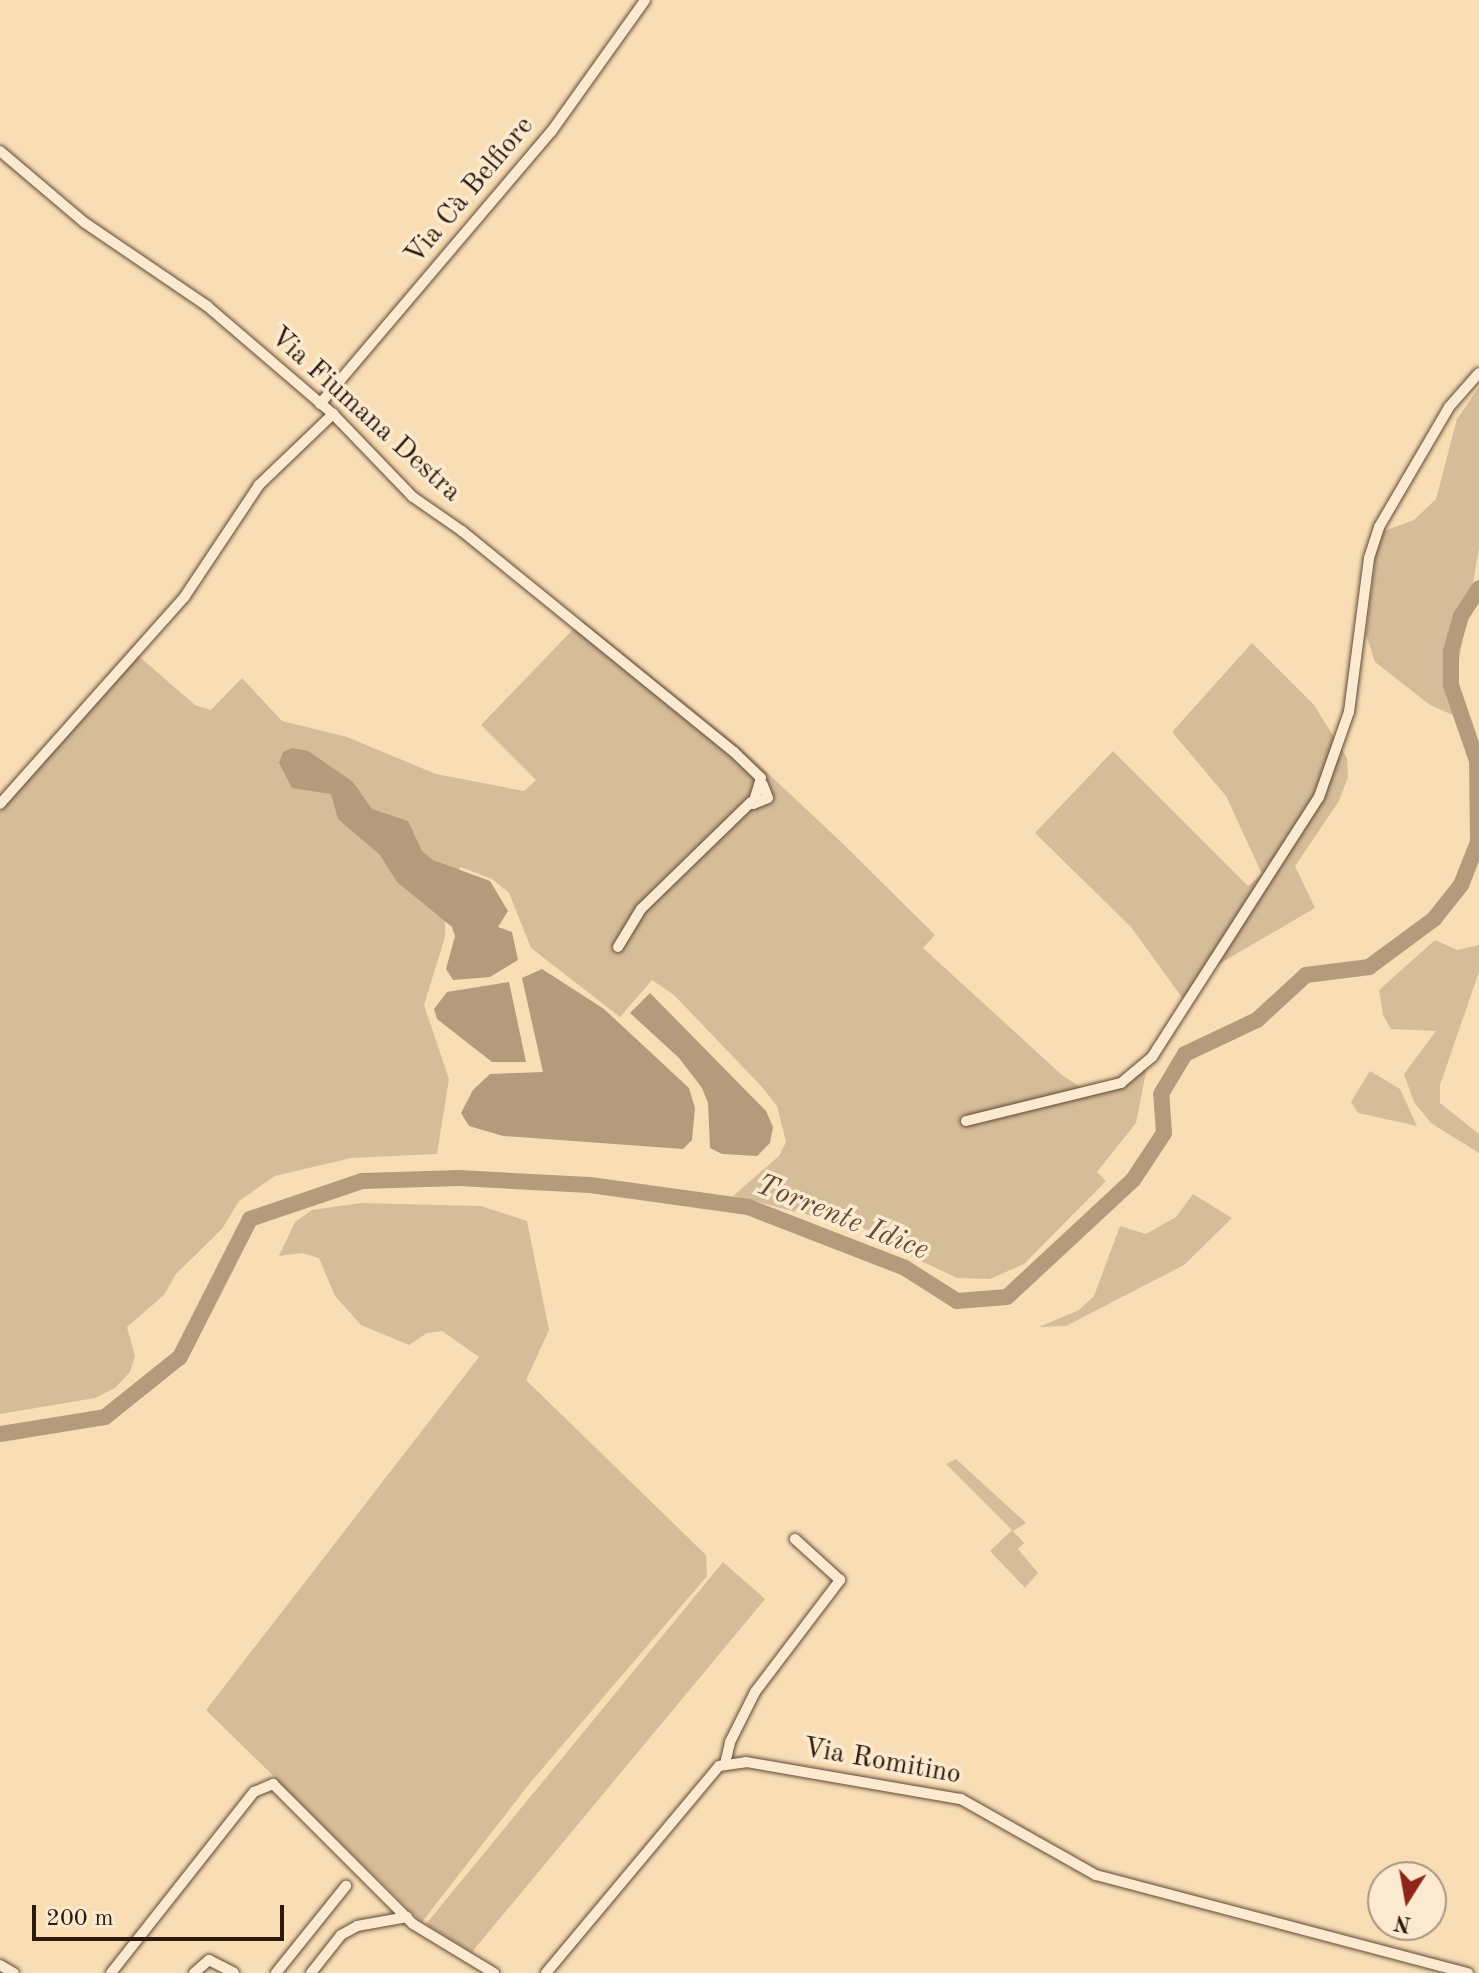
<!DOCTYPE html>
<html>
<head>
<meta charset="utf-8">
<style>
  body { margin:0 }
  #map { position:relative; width:1479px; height:1973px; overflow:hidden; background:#f9deb5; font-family:"Old Standard TT",serif }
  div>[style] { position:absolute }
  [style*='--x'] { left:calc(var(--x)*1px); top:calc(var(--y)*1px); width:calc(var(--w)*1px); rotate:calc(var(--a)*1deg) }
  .green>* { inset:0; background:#d6bd99 }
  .water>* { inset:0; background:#b49b7c }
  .river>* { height:16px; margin:-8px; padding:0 8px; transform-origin:8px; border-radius:8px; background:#b49b7c }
  .roads { filter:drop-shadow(0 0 2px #604a38) drop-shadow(0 0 2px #604a38) }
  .street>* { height:10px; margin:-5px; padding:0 5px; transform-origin:5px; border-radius:5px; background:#fbeacf }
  span { translate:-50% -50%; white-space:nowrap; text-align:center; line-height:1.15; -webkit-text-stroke:7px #fbeacf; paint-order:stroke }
  .street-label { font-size:28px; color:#2d190e }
  .water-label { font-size:30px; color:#634d3a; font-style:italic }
  .north { position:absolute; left:1367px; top:1861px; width:80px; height:80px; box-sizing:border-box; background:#fbeacf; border:2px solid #a99682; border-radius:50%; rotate:191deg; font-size:22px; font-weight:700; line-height:32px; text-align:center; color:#2d190e }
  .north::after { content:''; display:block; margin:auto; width:28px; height:36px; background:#8f2418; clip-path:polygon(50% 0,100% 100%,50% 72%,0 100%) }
  .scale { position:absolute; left:32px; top:1905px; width:252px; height:36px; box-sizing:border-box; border:4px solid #2d190e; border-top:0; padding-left:10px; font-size:24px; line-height:28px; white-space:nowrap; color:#2d190e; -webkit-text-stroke:6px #fbeacf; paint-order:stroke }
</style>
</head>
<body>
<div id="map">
  <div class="green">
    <div style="clip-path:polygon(1479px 387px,1479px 549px,1458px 666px,1455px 716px,1430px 705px,1375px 662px,1366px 634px,1376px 554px,1384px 531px,1414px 520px,1436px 499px,1457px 419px)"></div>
    <div style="clip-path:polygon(582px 620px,740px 747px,837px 838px,935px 935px,923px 948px,1062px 1075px,1080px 1087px,1115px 1079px,1148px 1062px,1136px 1123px,1097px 1172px,1106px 1181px,1024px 1264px,990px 1279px,957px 1278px,883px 1243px,872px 1231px,733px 1196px,779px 1156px,786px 1142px,777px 1106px,762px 1087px,674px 995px,652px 980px,620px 1017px,531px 948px,509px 893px,492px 879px,461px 867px,445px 885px,445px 937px,424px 1005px,449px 1079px,437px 1154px,351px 1158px,275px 1176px,239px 1201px,222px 1229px,176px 1274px,164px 1295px,127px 1327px,135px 1356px,130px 1372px,115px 1388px,95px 1398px,0 1414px,0 809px,134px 652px,195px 705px,211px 710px,242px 678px,282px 721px,347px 737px,436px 774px,524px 791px,536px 780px,481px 725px)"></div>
    <div style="clip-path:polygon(1252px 643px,1314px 705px,1347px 758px,1348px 777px,1339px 801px,1295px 866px,1315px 908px,1214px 967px,1186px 1003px,1131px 927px,1035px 833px,1113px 751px,1248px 886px,1262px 874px,1226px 796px,1172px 732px)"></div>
    <div style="clip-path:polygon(1435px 940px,1457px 950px,1479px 945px,1479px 972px,1440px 1085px,1440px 1103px,1479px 1134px,1479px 1153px,1431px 1123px,1414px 1102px,1404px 1074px,1436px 1031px,1391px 1029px,1383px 1015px,1379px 990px)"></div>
    <div style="clip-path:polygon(1370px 1071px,1400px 1089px,1417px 1126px,1358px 1113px,1351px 1102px)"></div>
    <div style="clip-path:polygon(1193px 1194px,1232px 1218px,1184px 1265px,1066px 1326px,1039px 1327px,1079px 1310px,1094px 1296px,1120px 1226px,1146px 1234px,1176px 1217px)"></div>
    <div style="clip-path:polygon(361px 1203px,481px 1206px,527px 1221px,549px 1330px,526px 1380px,706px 1555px,707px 1576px,530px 1783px,422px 1922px,206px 1710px,479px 1357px,442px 1331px,427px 1333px,409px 1345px,361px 1325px,335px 1296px,319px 1258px,302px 1253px,279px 1256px,295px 1222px,312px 1210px)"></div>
    <div style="clip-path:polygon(956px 1459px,1026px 1523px,1013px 1531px,1024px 1543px,1018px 1549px,1038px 1573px,1025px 1588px,990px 1551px,1012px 1530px,946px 1464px)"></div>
    <div style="clip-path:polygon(723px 1562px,765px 1599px,472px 1952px,426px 1924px)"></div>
  </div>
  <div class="water">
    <div style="clip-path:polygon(292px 748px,308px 751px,353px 782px,372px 809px,408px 821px,422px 851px,433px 860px,490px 881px,508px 911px,498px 927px,512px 932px,518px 960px,490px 977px,453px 980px,446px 969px,455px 936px,452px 927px,397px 882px,380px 855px,338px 819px,331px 794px,292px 788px,279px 763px,283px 752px)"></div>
    <div style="clip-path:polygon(542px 969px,604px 1009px,689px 1088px,695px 1108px,692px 1140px,683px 1149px,503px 1136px,469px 1126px,461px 1113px,473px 1090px,490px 1074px,543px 1072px,522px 978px)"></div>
    <div style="clip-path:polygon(509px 982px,526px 1062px,492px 1062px,437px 1019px,434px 1009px,447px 992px)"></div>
    <div style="clip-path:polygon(650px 993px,766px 1111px,773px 1127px,770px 1143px,757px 1156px,722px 1154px,710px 1148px,708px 1103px,702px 1088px,679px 1058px,630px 1013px)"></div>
  </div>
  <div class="river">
    <div style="--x:0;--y:1434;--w:106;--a:-9.2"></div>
    <div style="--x:105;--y:1417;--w:96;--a:-38.7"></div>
    <div style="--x:180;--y:1357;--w:155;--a:-63.1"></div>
    <div style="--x:250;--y:1219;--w:118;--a:-18.7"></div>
    <div style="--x:362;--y:1181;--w:97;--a:-1.8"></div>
    <div style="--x:459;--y:1178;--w:131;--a:3.1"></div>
    <div style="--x:590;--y:1185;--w:160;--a:7.9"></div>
    <div style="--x:748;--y:1207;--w:168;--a:21.2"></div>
    <div style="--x:905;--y:1268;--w:62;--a:32.4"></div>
    <div style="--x:957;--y:1301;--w:50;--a:-4.6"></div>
    <div style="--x:1007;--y:1297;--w:172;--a:-42.9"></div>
    <div style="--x:1133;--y:1180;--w:56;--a:-56.6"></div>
    <div style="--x:1164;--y:1133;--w:39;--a:-94"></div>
    <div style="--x:1161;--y:1094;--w:47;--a:-59"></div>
    <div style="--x:1185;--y:1054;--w:80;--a:-25.3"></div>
    <div style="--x:1257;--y:1020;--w:67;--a:-42.6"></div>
    <div style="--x:1306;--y:975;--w:64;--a:-7.2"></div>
    <div style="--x:1369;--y:967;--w:81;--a:-36.4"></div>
    <div style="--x:1434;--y:919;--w:43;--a:-51.5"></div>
    <div style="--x:1461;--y:885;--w:46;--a:-68.4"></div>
    <div style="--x:1478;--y:842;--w:81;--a:-90.7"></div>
    <div style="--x:1477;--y:761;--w:80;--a:-108.9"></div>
    <div style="--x:1451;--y:685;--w:34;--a:-90"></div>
    <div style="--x:1451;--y:651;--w:36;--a:-74"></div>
    <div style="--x:1461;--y:616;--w:33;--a:-57"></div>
  </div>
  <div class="roads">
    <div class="street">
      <div style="--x:0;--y:151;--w:111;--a:40.3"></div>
      <div style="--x:85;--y:223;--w:148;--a:34.2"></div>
      <div style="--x:207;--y:306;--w:166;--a:40.6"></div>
      <div style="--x:333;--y:414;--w:115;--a:46.1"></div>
      <div style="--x:413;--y:497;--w:60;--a:34.8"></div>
      <div style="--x:462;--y:531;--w:350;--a:39.1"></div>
      <div style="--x:734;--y:752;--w:37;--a:44"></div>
      <div style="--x:761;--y:778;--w:27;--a:107"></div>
      <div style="--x:753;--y:804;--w:16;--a:-22"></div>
      <div style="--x:768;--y:798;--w:14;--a:-111"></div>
      <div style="--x:320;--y:404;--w:357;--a:-49.7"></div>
      <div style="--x:551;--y:132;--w:162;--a:-54.5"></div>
      <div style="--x:0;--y:804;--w:278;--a:-48.3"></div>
      <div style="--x:185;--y:596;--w:133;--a:-56.3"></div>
      <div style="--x:259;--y:485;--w:103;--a:-43.8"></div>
      <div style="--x:618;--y:947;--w:44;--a:-58.8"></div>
      <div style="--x:641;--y:909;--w:153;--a:-44.2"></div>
      <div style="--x:966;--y:1121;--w:160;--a:-13.8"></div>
      <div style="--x:1121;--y:1083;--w:40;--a:-40"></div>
      <div style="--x:1152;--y:1057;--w:309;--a:-57.3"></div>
      <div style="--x:1319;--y:797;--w:90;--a:-70.6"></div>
      <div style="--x:1349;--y:712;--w:155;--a:-82.6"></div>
      <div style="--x:1369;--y:558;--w:33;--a:-72"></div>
      <div style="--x:1379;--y:527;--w:139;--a:-59.7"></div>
      <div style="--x:1449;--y:407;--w:45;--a:-48.6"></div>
      <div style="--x:725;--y:1764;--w:23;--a:-77"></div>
      <div style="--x:730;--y:1742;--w:56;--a:-63.4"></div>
      <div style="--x:755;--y:1692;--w:141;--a:-52.8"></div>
      <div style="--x:840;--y:1580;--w:61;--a:-137.7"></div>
      <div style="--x:0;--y:1965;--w:16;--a:30"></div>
      <div style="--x:111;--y:1973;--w:231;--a:-51.7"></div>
      <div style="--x:254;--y:1792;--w:21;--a:-23"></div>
      <div style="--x:273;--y:1784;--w:198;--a:45"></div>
      <div style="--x:413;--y:1924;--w:95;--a:31.2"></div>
      <div style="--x:194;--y:1973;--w:20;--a:-41"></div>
      <div style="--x:209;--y:1960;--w:28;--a:27"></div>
      <div style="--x:276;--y:1973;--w:112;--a:-51.2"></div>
      <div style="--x:311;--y:1973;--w:48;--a:-51.7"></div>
      <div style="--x:341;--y:1935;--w:18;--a:-29"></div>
      <div style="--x:357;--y:1926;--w:51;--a:-10.2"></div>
      <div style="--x:546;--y:1973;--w:270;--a:-50.1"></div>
      <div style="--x:719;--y:1766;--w:27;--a:-8"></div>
      <div style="--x:746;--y:1762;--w:218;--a:9.8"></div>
      <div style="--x:961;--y:1799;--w:155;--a:29.4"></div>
      <div style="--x:1096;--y:1875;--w:385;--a:14.8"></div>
    </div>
  </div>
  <div class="street-label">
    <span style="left:470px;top:191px;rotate:-50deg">Via Cà Belfiore</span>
    <span style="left:365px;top:415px;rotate:42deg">Via Fiumana Destra</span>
    <span style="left:882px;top:1762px;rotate:10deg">Via Romitino</span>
  </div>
  <div class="water-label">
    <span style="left:842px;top:1218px;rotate:22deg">Torrente Idice</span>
  </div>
  <div class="north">N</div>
  <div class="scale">200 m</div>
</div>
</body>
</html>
